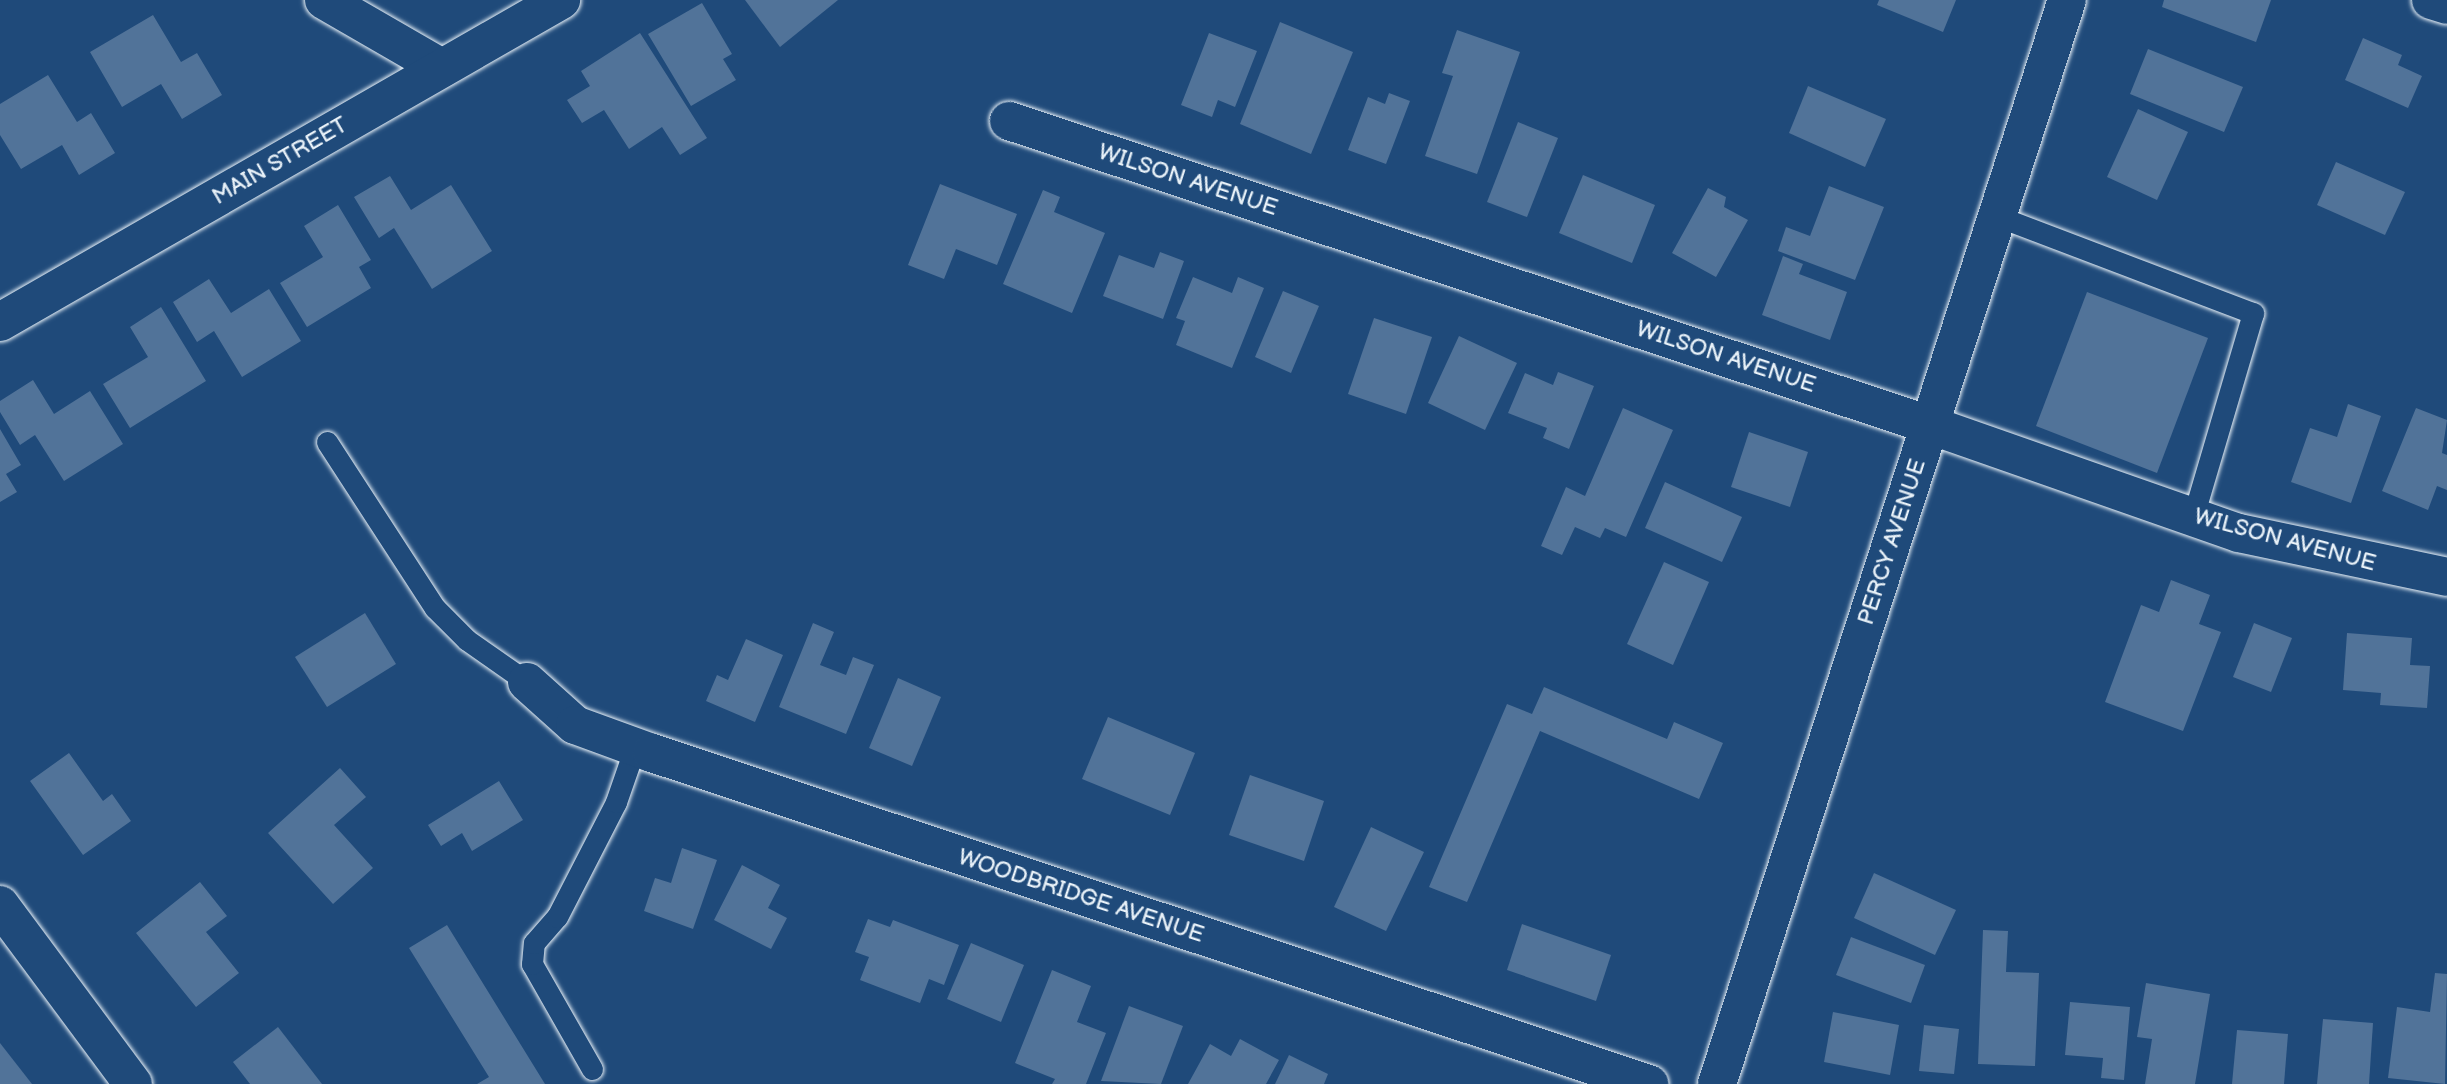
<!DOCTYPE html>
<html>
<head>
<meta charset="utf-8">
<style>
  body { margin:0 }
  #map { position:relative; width:2447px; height:1084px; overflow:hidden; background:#1f4a7a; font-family:"Balsamiq Sans",sans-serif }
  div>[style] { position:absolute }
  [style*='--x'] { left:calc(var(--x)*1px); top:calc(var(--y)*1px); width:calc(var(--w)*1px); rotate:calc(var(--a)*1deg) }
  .building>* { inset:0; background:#517399 }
  .roads { filter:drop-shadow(0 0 2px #e8f1f8) drop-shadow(0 0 2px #e8f1f8) }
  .service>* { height:21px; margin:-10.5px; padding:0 10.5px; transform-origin:10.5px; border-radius:10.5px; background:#1f4a7a }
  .minor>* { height:38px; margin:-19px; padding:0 19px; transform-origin:19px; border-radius:19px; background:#1f4a7a }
  .tertiary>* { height:38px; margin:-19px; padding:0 19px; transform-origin:19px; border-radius:19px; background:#1f4a7a }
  span { translate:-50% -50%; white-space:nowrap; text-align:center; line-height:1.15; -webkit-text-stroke:5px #1f4a7a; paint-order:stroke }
  .street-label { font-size:23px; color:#e8f1f8 }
</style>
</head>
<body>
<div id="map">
  <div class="building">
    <div style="clip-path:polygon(745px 0,838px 0,780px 47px)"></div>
    <div style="clip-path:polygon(1879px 0,1956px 0,1943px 32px,1877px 5px)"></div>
    <div style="clip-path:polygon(2164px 0,2271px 0,2256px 42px,2162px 7px)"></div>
    <div style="clip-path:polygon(702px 3px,732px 54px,723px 59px,736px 80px,691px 106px,648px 34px)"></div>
    <div style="clip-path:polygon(153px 15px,181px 62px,197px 53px,222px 95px,182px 119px,161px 84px,122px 107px,90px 52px)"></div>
    <div style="clip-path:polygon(1280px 22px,1353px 52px,1311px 154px,1240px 124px)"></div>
    <div style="clip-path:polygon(1457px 30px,1520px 52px,1477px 174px,1425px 156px,1453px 76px,1442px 73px)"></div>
    <div style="clip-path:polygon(640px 33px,707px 138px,680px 155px,662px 127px,629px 149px,604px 110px,582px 123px,567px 100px,590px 86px,581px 71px)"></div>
    <div style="clip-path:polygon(1209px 33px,1257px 51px,1235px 107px,1218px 100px,1212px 117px,1181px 105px)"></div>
    <div style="clip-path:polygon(2363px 38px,2402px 55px,2398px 65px,2422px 76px,2408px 108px,2345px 80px)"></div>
    <div style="clip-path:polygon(2148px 49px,2243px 87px,2224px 132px,2130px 94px)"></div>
    <div style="clip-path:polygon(48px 75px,77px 122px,91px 113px,115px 153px,79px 175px,62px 145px,21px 169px,0 135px,0 104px)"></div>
    <div style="clip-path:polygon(1808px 86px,1886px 119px,1865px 167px,1789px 133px)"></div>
    <div style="clip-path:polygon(1389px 93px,1410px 101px,1386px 164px,1348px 150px,1368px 97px,1385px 104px)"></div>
    <div style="clip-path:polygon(2138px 109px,2188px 132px,2157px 200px,2107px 177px)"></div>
    <div style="clip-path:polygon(1518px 122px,1558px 138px,1527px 217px,1487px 202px)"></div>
    <div style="clip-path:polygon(2336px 162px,2405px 192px,2385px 235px,2317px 205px)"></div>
    <div style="clip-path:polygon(1583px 175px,1655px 205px,1632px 263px,1559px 233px)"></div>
    <div style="clip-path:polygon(390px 176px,411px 210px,451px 185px,492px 251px,432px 289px,394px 228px,379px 238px,354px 197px)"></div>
    <div style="clip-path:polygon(940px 184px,1017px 214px,997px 265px,956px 249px,944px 279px,908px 265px)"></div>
    <div style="clip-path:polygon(1829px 186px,1884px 207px,1855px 280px,1778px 251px,1786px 227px,1810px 236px)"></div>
    <div style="clip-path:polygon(1708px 188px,1726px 197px,1724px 207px,1748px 220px,1716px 277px,1672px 253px)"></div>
    <div style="clip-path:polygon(1043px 190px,1060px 197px,1054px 212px,1105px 233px,1072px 313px,1003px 284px)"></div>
    <div style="clip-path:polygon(338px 205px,371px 260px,359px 267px,371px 288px,307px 327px,280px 283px,323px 257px,304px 226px)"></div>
    <div style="clip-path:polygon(1160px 252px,1184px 261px,1163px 319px,1103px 296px,1119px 255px,1154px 268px)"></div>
    <div style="clip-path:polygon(1783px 256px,1803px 264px,1799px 274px,1847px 292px,1830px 340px,1762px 315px)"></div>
    <div style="clip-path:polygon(1193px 277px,1232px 293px,1238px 277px,1264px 288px,1232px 368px,1176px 345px,1185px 321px,1176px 318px)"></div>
    <div style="clip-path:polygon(209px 279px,231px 313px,269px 289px,301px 341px,242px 377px,214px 331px,197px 342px,173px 302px)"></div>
    <div style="clip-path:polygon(1283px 291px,1319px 306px,1291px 373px,1255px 357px)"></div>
    <div style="clip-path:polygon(2087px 292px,2208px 338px,2157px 473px,2036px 426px)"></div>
    <div style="clip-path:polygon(161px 307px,206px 381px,130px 428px,103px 384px,148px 357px,130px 327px)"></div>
    <div style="clip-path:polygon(1374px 318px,1432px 337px,1406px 414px,1348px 394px)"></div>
    <div style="clip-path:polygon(1459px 336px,1517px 363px,1485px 430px,1428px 403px)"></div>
    <div style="clip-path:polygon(1558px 372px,1594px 386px,1569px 449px,1543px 438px,1547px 428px,1508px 413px,1525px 373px,1553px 385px)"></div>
    <div style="clip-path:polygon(33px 380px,54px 414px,90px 391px,123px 444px,64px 481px,35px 435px,20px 445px,0 412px,0 401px)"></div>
    <div style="clip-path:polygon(2348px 404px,2381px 416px,2351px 503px,2291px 482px,2310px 428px,2337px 437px)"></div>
    <div style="clip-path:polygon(1623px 408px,1673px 430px,1626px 537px,1605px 528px,1600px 538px,1575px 527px,1562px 555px,1541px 546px,1566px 487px,1585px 496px)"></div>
    <div style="clip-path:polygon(2416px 408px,2447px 420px,2442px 453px,2447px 455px,2447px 490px,2437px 486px,2428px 510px,2382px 491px)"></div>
    <div style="clip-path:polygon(0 429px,21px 465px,6px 474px,17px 492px,0 502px)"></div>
    <div style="clip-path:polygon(1749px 432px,1808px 452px,1790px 507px,1731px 487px)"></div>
    <div style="clip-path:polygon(1665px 482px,1742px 517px,1722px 562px,1645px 528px)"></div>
    <div style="clip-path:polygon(1664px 562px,1709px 582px,1673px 665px,1627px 644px)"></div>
    <div style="clip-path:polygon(2171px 580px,2210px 595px,2199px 624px,2221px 632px,2183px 731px,2105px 702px,2141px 605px,2159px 612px)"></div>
    <div style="clip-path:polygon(365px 613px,396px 664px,327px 707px,295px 657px)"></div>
    <div style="clip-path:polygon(813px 623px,834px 632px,820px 665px,846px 675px,853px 657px,874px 665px,846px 734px,779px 707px)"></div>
    <div style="clip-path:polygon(2254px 623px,2292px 638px,2271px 692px,2233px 677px)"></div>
    <div style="clip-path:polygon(2347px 633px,2412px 638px,2410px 665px,2430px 666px,2427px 708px,2380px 705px,2381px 693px,2343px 690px)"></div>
    <div style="clip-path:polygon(746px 639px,783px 655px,755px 722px,706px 701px,717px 675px,728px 680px)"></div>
    <div style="clip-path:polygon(898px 678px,941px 697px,912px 766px,869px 748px)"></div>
    <div style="clip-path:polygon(1544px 687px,1667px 739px,1674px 722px,1723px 743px,1699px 799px,1540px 731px,1467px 902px,1429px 887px,1507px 704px,1532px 714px)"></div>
    <div style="clip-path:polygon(1108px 717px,1195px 753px,1170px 815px,1082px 779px)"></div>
    <div style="clip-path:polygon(69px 753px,103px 801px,112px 794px,131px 821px,83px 855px,30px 781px)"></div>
    <div style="clip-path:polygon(340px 768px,366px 797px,334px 825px,373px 868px,333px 904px,268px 833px)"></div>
    <div style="clip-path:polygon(1250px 775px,1324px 801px,1304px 861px,1229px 835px)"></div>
    <div style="clip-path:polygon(499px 781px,523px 820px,472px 851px,462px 833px,441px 846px,428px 825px)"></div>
    <div style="clip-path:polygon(1371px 827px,1424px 852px,1386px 931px,1334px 907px)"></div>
    <div style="clip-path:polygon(682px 848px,717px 860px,693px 929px,644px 911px,655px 878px,671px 883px)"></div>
    <div style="clip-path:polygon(742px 865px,780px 885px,768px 908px,787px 918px,771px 949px,714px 920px)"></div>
    <div style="clip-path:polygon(1874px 873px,1956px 910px,1935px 955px,1854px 918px)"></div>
    <div style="clip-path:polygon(200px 882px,227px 916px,206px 932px,239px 973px,196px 1007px,136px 933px)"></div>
    <div style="clip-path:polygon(868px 919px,890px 927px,893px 920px,959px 945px,944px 985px,929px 979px,920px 1003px,860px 980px,869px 957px,855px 952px)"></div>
    <div style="clip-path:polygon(1522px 924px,1611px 955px,1596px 1001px,1507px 970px)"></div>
    <div style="clip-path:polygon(447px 925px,545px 1084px,477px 1084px,489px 1077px,409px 948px)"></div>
    <div style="clip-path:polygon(1983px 930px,2008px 931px,2006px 972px,2039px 973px,2035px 1066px,1978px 1064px)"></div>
    <div style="clip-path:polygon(1851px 937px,1925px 965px,1911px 1003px,1836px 975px)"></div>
    <div style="clip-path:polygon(971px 943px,1024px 965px,1001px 1022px,947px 999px)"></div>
    <div style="clip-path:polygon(1052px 970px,1091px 986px,1077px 1022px,1106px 1033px,1086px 1084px,1052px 1084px,1055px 1079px,1015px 1063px)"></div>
    <div style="clip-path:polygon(2435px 973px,2447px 974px,2445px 1084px,2388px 1078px,2397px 1007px,2430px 1012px)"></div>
    <div style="clip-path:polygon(2146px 983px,2210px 994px,2195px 1084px,2145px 1084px,2152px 1039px,2137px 1037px)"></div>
    <div style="clip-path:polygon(2070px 1002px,2130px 1007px,2124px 1080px,2101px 1078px,2103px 1058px,2065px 1055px)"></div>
    <div style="clip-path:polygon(1129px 1006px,1183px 1026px,1161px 1084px,1101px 1081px)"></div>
    <div style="clip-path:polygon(1833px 1012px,1899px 1025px,1890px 1075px,1824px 1062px)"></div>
    <div style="clip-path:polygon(2323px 1019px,2373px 1023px,2369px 1084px,2317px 1084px)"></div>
    <div style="clip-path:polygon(1924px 1025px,1959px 1029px,1954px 1074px,1919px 1071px)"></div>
    <div style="clip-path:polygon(278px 1027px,322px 1084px,250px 1084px,233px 1062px)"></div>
    <div style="clip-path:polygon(2237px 1030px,2288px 1034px,2284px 1084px,2232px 1084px)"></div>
    <div style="clip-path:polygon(1240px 1039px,1279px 1060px,1266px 1084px,1188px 1084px,1210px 1044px,1231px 1056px)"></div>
    <div style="clip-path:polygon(0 1043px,32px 1084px,0 1084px)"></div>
    <div style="clip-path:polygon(1289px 1055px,1328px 1074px,1324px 1084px,1275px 1084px)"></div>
  </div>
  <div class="roads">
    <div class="service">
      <div style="--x:1997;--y:216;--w:274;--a:20.8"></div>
      <div style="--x:2253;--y:313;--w:213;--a:106.4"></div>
      <div style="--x:327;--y:442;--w:198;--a:57"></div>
      <div style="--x:435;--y:608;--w:45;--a:45"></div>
      <div style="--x:467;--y:640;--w:73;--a:35"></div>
      <div style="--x:592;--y:1069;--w:121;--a:-119.7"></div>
      <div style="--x:532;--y:964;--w:21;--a:-85"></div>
      <div style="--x:534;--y:943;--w:35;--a:-49"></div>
      <div style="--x:557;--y:917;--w:129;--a:-62.8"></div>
      <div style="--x:616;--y:802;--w:58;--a:-70.9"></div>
    </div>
    <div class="minor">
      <div style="--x:324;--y:0;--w:136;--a:30"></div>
      <div style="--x:2431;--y:0;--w:17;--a:17"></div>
      <div style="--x:1009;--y:121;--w:970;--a:18.27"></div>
      <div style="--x:1930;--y:425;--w:327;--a:19.3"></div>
      <div style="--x:2239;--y:533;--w:213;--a:11.9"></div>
      <div style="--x:0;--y:322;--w:647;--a:-29.85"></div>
      <div style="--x:527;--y:682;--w:64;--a:41.9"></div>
      <div style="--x:575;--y:725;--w:82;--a:20"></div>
      <div style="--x:652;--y:753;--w:1051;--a:18.37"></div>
      <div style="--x:0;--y:905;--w:223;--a:53.4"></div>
    </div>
    <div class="tertiary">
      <div style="--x:1717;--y:1084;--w:1139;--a:-72.11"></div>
    </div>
  </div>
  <div class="street-label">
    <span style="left:280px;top:161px;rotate:-30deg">MAIN STREET</span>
    <span style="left:1188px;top:180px;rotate:18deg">WILSON AVENUE</span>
    <span style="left:1726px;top:357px;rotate:18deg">WILSON AVENUE</span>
    <span style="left:2285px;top:540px;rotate:15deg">WILSON AVENUE</span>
    <span style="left:1892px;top:542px;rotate:-72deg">PERCY AVENUE</span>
    <span style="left:1081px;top:896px;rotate:18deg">WOODBRIDGE AVENUE</span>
  </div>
</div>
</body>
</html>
